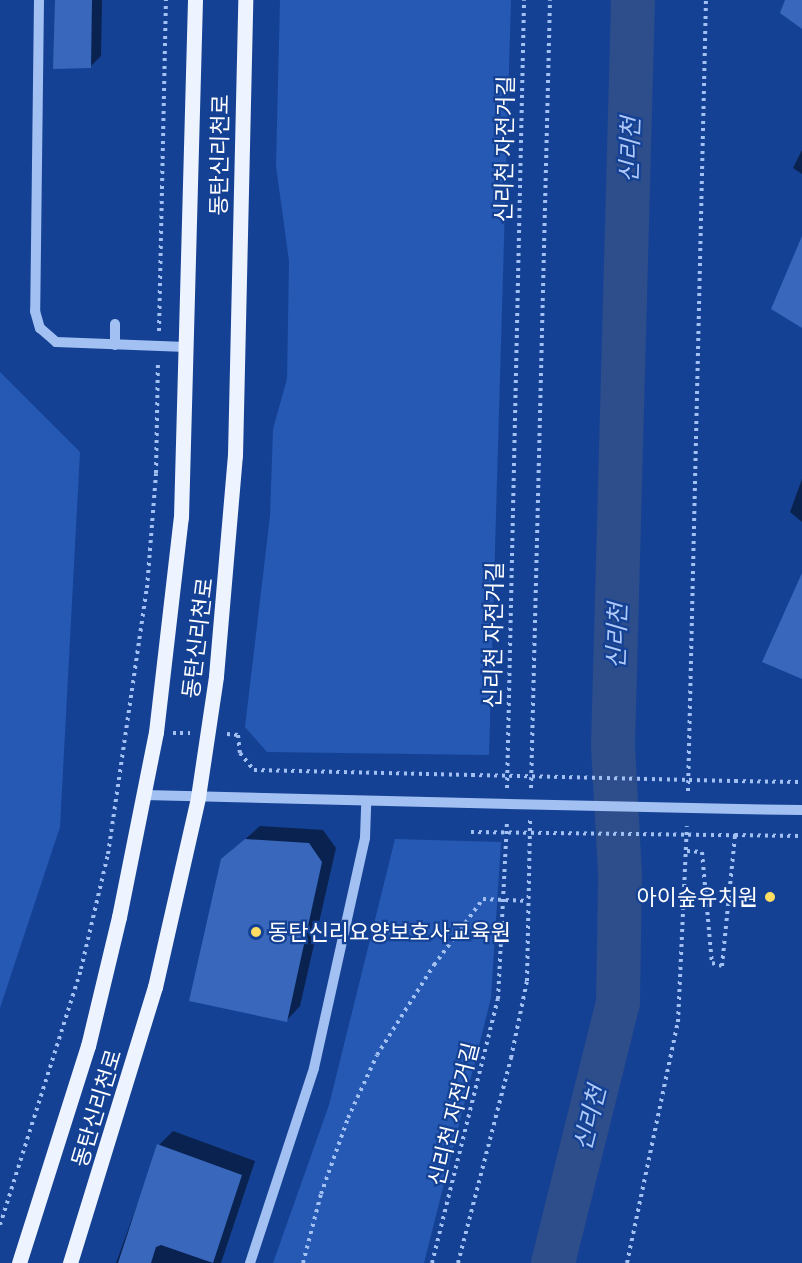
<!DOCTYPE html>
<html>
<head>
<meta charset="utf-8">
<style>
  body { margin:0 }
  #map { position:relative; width:802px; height:1263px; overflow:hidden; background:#144194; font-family:"Exo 2","Noto Sans KR",sans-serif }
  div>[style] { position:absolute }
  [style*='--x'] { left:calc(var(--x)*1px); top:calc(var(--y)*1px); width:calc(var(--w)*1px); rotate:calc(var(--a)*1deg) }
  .green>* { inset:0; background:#2659b3 }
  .shadow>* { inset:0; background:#0007 }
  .river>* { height:44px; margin:-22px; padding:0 22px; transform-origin:22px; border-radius:22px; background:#2d4d8b }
  .building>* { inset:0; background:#3867bb }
  .path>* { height:4px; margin-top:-2px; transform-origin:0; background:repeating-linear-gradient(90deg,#a2c0f2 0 3px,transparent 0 7.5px) }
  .minor>* { height:10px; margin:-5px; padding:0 5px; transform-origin:5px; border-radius:5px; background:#a2c0f2 }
  .major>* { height:15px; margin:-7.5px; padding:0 7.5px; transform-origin:7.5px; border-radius:7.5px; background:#edf3ff }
  .path-bridge>* { height:4px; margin-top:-2px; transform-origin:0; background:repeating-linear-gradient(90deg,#a2c0f2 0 3px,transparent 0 7.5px) }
  .minor-bridge>* { height:10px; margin:-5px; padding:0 5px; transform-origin:5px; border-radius:5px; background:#a2c0f2 }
  .dots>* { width:16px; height:16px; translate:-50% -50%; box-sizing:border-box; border:3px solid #144194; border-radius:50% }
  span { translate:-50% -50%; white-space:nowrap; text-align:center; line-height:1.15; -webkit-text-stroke:4.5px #144194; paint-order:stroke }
  .street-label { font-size:22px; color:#fff }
  .poi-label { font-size:22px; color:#fff }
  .right { translate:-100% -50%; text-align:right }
  .left { translate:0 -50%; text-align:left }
  .water-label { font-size:24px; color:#afcaf9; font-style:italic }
</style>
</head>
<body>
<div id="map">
  <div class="green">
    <div style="clip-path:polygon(280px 0,511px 0,489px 755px,267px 752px,245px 727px,270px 516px,273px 429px,287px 379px,289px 261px,276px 166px)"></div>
    <div style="clip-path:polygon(0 372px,80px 452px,60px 827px,0 1008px)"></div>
    <div style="clip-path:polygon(395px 839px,501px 842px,491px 998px,424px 1263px,273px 1263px,329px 1105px)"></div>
  </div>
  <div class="shadow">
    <div style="clip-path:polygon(56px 0,102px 0,101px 56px,90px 67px)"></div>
    <div style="clip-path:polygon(802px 150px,802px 174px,793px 168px)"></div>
    <div style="clip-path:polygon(802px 479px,802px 522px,790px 512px)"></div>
    <div style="clip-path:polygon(260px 826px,323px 830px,336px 848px,300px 1006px,287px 1020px,222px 860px)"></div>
    <div style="clip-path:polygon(173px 1131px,255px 1161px,221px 1263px,116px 1263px,159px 1145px)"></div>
  </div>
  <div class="river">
    <div style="--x:553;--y:1263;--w:268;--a:-76"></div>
    <div style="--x:618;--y:1003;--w:128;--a:-89.1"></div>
    <div style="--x:620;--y:875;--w:130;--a:-93.1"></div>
    <div style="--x:613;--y:745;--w:745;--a:-88.46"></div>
  </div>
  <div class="building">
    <div style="clip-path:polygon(55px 0,92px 0,91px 68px,53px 69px)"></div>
    <div style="clip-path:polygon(785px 0,802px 0,802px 29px,780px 13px)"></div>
    <div style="clip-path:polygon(802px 236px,802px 328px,771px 309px)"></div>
    <div style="clip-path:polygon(802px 573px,802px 679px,762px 662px)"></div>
    <div style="clip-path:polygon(245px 839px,309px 843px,322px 862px,287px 1022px,189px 1001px,221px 859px)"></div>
    <div style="clip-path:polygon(157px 1144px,242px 1175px,213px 1263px,161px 1245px,156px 1247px,151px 1263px,118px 1263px)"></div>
  </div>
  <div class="path">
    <div style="--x:159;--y:331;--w:331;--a:-88.8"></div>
    <div style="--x:173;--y:733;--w:17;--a:0"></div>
    <div style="--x:227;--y:734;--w:11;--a:5"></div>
    <div style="--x:238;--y:735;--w:18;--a:84"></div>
    <div style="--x:240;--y:753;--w:22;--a:51"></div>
    <div style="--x:254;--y:770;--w:218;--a:1.3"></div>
    <div style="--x:735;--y:781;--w:67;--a:0.9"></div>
    <div style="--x:507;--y:788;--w:788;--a:-88.76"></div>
    <div style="--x:531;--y:788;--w:788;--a:-88.62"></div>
    <div style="--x:688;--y:791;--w:791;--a:-88.7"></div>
    <div style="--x:687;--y:851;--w:15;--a:4"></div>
    <div style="--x:702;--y:852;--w:111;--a:84.9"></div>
    <div style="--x:712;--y:963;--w:10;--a:17"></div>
    <div style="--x:722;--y:966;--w:132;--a:-84.3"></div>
    <div style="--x:735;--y:835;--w:67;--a:0.9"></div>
    <div style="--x:0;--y:1225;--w:269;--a:-72.4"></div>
    <div style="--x:81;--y:969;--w:118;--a:-76.8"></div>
    <div style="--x:108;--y:854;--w:269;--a:-81.7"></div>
    <div style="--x:147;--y:588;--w:115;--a:-85.5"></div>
    <div style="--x:156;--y:473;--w:111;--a:-89"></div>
    <div style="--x:303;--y:1263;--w:71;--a:-75.4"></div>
    <div style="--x:321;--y:1194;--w:81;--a:-70.4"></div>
    <div style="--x:348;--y:1118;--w:69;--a:-65.3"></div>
    <div style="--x:377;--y:1055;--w:107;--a:-57.7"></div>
    <div style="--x:434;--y:965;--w:82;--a:-53.4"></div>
    <div style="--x:483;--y:899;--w:45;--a:2.5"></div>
    <div style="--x:432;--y:1263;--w:272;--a:-76"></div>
    <div style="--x:498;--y:999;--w:180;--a:-87.1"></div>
    <div style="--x:458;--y:1263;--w:212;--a:-75.5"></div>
    <div style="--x:511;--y:1058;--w:79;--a:-78.3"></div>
    <div style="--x:527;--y:981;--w:162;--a:-88.9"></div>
    <div style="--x:627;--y:1263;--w:246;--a:-78.1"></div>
    <div style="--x:678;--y:1022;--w:196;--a:-87.4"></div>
  </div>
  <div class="minor">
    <div style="--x:39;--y:0;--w:311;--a:90.7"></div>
    <div style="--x:35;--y:311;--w:18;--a:74"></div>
    <div style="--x:40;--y:328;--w:21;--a:41"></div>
    <div style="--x:56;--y:342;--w:130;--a:2.2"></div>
    <div style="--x:115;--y:345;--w:21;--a:-90"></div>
    <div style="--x:145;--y:795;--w:324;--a:1.4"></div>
    <div style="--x:738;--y:809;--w:64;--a:0.9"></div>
    <div style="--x:250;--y:1263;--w:205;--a:-71.8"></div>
    <div style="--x:314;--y:1068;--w:236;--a:-77.5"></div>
    <div style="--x:365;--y:838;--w:37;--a:-88"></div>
  </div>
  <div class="major">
    <div style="--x:19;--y:1263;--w:228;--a:-72.4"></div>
    <div style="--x:88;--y:1046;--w:133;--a:-76.5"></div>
    <div style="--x:119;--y:917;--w:189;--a:-78.7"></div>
    <div style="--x:156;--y:732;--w:216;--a:-83.4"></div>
    <div style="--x:181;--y:517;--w:517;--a:-88.45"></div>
    <div style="--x:70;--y:1263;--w:289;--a:-72.9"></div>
    <div style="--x:155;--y:987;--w:195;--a:-77.2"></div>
    <div style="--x:198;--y:797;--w:122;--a:-81.5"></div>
    <div style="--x:216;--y:676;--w:222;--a:-85.1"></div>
    <div style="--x:235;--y:455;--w:455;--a:-88.7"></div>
  </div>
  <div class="path-bridge">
    <div style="--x:472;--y:775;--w:263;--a:1.3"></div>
    <div style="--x:471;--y:832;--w:264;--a:0.7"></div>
  </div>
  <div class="minor-bridge">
    <div style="--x:469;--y:803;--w:269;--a:1.3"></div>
  </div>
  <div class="dots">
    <div style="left:770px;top:897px;background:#ffdf63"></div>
    <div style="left:256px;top:932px;background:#ffdf63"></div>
  </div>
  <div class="street-label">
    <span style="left:504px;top:149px;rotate:-89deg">신리천 자전거길</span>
    <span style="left:219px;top:155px;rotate:-89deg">동탄신리천로</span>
    <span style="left:493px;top:635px;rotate:-89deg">신리천 자전거길</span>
    <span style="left:197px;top:638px;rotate:-83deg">동탄신리천로</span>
    <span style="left:96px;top:1108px;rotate:-73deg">동탄신리천로</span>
    <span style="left:453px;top:1114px;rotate:-76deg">신리천 자전거길</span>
  </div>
  <div class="poi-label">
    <span class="right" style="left:758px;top:897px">아이숲유치원</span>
    <span class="left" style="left:268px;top:932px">동탄신리요양보호사교육원</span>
  </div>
  <div class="water-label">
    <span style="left:629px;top:150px;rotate:-88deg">신리천</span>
    <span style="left:616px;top:636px;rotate:-88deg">신리천</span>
    <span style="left:589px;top:1118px;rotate:-76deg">신리천</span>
  </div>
</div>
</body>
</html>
